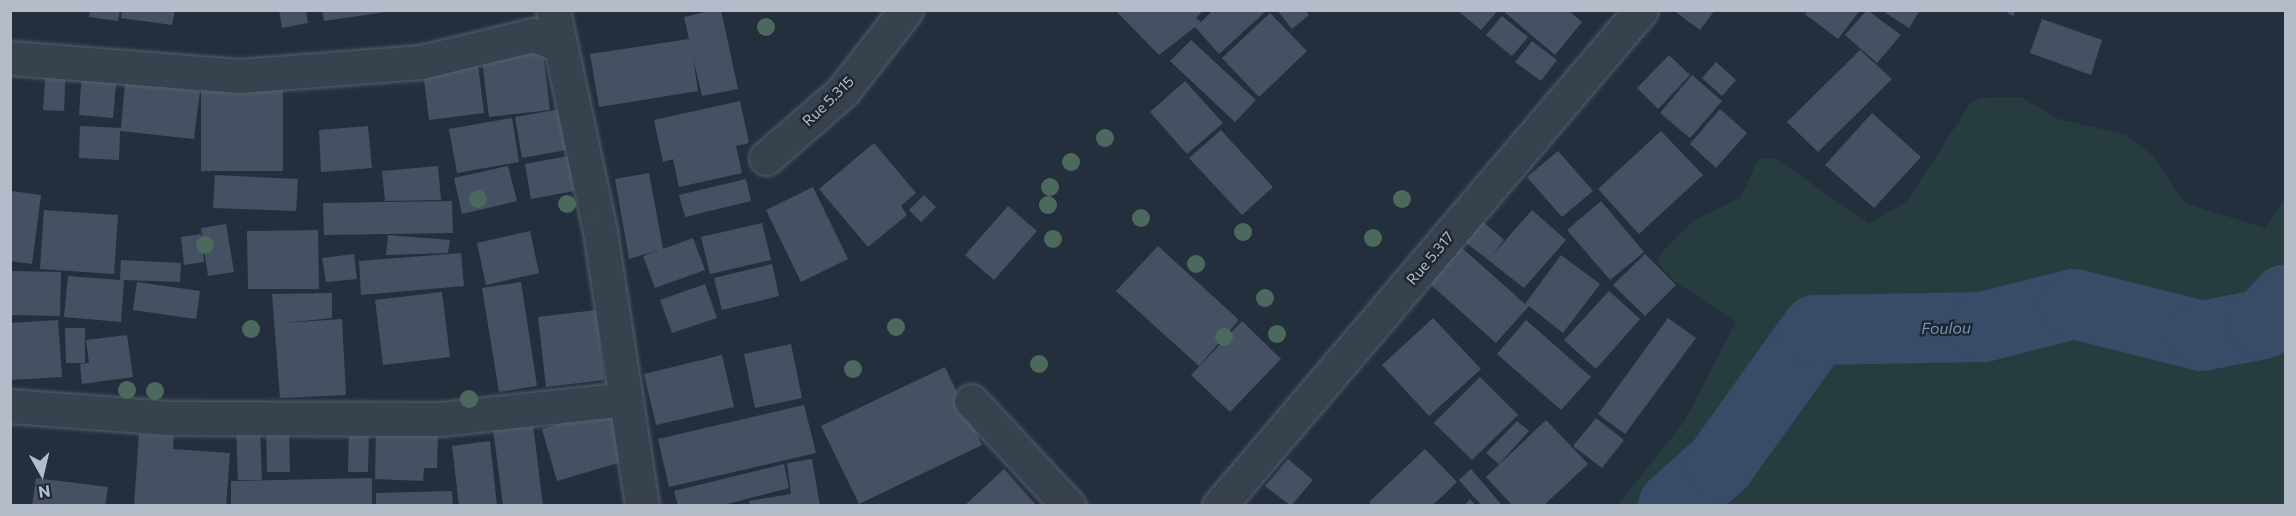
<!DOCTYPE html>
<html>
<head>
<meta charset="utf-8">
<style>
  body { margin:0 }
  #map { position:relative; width:2296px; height:516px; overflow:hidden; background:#242f3e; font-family:Commissioner,sans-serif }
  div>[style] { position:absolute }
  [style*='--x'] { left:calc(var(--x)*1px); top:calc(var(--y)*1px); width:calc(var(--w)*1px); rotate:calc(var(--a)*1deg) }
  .green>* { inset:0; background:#263c3f }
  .river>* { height:70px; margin:-35px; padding:0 35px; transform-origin:35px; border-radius:35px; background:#394c67 }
  .building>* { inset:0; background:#455162 }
  .roads { filter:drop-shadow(0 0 2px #565f6c) drop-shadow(0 0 2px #565f6c) }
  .minor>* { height:33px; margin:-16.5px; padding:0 16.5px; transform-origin:16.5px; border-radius:16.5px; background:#38414e }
  .trees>* { width:18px; height:18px; margin:-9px; border-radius:50%; background:#4b6a5d }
  span { translate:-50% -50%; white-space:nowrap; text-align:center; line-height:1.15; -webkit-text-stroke:4.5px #1d2633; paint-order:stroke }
  .street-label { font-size:15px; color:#b4bcc9 }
  .water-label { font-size:16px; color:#7c92b1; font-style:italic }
  .frame { position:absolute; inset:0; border:12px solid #b4bcc9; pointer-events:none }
  .north { position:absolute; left:12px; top:444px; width:60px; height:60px; -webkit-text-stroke:4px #1d2633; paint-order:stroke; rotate:172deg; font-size:16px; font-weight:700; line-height:24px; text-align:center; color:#b4bcc9 }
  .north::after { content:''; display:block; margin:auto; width:21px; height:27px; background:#b4bcc9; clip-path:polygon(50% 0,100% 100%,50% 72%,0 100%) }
</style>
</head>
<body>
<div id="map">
  <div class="green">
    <div style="clip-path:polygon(2021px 97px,2058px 119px,2127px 135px,2154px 157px,2184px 203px,2265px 228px,2285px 197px,2285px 505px,1618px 505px,1684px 422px,1736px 322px,1674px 281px,1656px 261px,1671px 242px,1694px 220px,1741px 197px,1758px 159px,1775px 158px,1869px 224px,1907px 201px,1970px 104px,1980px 98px)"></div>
  </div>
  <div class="river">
    <div style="--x:1673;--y:506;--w:63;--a:-41.8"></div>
    <div style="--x:1720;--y:464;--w:165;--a:-54.4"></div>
    <div style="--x:1816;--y:330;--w:167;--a:-1"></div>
    <div style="--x:1983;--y:327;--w:94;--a:-14.2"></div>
    <div style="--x:2074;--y:304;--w:132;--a:14"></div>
    <div style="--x:2202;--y:336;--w:62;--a:-11.1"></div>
    <div style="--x:2263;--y:324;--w:34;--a:-47"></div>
  </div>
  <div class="building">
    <div style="clip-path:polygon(90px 10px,120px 10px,118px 21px,89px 17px)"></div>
    <div style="clip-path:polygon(122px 10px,175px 10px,172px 25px,121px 18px)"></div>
    <div style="clip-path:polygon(279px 10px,306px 10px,308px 23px,282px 28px)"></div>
    <div style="clip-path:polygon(322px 10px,386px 10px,386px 12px,324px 21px)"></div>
    <div style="clip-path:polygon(714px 10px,721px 10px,738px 89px,702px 96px,693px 58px,698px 91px,599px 107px,590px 54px,689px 39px,684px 17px)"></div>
    <div style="clip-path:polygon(1115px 10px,1204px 10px,1196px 18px,1201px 22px,1213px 10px,1267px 10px,1219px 54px,1195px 27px,1159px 55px)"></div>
    <div style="clip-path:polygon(1277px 10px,1305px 10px,1309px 15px,1292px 29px)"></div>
    <div style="clip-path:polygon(1457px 10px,1494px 10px,1496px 13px,1481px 30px)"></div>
    <div style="clip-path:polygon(1502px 10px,1568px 10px,1582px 22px,1555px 55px)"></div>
    <div style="clip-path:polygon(1673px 10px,1715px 10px,1700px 30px)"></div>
    <div style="clip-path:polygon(1808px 10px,1860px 10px,1838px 39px,1805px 14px)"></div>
    <div style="clip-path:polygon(1867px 10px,1901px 35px,1877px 63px,1845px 35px)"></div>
    <div style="clip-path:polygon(1881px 10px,1920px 10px,1909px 28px)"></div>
    <div style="clip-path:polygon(2003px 10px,2016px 10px,2013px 16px)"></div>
    <div style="clip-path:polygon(1270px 13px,1307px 51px,1259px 97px,1222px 58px)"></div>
    <div style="clip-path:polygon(1502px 16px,1528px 37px,1512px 56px,1486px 35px)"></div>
    <div style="clip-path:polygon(2042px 19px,2102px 40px,2091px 75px,2030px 53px)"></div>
    <div style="clip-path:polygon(1191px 40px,1256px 100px,1235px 122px,1170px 61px)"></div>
    <div style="clip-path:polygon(1532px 41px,1557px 60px,1541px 81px,1515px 62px)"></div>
    <div style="clip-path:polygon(542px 44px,550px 110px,489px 117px,481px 52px)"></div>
    <div style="clip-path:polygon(1860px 50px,1892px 79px,1818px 152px,1787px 122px)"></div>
    <div style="clip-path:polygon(1669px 55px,1690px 75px,1658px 109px,1637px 88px)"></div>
    <div style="clip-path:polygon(477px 57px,484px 113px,429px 120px,422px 64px)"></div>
    <div style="clip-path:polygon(1716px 62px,1736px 80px,1722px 96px,1702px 78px)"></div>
    <div style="clip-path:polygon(46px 65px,66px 66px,64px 111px,43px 110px)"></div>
    <div style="clip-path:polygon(82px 71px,117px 73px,113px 118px,79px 115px)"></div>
    <div style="clip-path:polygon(1692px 75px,1722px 101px,1690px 138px,1660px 113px)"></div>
    <div style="clip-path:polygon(1185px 81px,1223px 123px,1187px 154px,1150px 112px)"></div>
    <div style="clip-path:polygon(125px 83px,200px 91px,194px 139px,120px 131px,119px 160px,79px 158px,80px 126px,121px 128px)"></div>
    <div style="clip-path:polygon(283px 88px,283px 171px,201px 171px,201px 89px)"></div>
    <div style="clip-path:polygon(740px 101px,749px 143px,736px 146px,742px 173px,679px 187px,673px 159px,663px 162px,654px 120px)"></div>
    <div style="clip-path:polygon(560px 109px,567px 150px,522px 158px,515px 117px)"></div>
    <div style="clip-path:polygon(1720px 109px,1747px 133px,1716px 168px,1690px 144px)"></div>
    <div style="clip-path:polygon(1872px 113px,1921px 157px,1874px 208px,1825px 165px)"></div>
    <div style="clip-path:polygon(512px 118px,519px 162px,457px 173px,449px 129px)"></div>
    <div style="clip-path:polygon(368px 126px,372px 168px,321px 172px,319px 130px)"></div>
    <div style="clip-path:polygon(1221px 130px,1273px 187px,1242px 215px,1189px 158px)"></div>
    <div style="clip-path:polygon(1661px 131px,1703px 175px,1639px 234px,1598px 189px)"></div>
    <div style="clip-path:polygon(874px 143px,916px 193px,901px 206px,907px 215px,868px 247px,819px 189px)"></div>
    <div style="clip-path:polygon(1558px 151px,1593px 191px,1562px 217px,1527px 177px)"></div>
    <div style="clip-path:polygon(568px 156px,574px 191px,531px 199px,525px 164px)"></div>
    <div style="clip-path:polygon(438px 166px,441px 200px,385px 201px,382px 171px)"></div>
    <div style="clip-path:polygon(508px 166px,517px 201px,462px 214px,454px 178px)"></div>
    <div style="clip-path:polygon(649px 173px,663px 249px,693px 238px,705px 270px,655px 288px,643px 256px,659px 250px,629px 259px,615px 179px)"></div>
    <div style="clip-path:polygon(215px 175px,298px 179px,296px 211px,213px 208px)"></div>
    <div style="clip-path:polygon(746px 179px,751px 201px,685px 217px,679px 195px)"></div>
    <div style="clip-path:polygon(813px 187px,848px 259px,801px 282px,766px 210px)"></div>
    <div style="clip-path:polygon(11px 191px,41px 195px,32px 264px,10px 261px)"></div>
    <div style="clip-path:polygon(924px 195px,936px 207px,921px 222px,909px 210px)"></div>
    <div style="clip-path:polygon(452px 201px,453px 233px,324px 235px,323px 203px)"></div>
    <div style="clip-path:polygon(1601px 201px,1644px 252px,1610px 280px,1567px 230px)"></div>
    <div style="clip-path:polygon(1008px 206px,1037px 231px,994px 280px,965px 255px)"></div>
    <div style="clip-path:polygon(44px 210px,118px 215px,114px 274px,40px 269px)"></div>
    <div style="clip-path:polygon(1532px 210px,1566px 240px,1524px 288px,1464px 241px,1482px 221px,1504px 240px,1490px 258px)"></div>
    <div style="clip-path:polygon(762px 223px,771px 260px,710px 274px,701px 237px)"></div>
    <div style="clip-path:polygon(226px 224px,234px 272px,208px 276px,201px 228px)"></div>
    <div style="clip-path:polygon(318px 230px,319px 289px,248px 289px,247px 231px)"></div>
    <div style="clip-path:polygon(530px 231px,539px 273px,486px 285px,477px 243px)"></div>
    <div style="clip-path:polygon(201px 234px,204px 262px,184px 265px,181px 237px)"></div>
    <div style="clip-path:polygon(388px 235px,450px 240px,448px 253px,386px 255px)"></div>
    <div style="clip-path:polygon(1158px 246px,1239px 320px,1199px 366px,1116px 291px)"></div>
    <div style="clip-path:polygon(1461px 247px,1525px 304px,1561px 255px,1600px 284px,1563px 333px,1529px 306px,1496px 343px,1429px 283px)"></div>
    <div style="clip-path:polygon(461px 253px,464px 286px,361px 295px,359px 261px)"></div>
    <div style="clip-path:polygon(354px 254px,357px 279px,326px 282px,322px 258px)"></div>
    <div style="clip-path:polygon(1645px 254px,1676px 285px,1645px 316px,1613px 285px)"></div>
    <div style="clip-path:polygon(121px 260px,181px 263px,180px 282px,124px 280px,121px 322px,64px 317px,68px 276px,120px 280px)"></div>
    <div style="clip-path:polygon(772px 264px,779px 296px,722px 310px,714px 278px)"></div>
    <div style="clip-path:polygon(10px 271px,61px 272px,60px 316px,10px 315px)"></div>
    <div style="clip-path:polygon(137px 282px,200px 291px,196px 319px,133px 310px)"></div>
    <div style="clip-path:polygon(521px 282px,537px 386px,499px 392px,482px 288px)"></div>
    <div style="clip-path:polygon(705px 284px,717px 318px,672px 333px,660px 300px)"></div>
    <div style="clip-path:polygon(1609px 291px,1640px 319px,1596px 369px,1564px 340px)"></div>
    <div style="clip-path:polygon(442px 292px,450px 357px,383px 365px,375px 300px)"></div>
    <div style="clip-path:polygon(332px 293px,332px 318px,284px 323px,342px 319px,346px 395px,280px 398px,272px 294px)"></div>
    <div style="clip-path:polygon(596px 310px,604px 380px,546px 387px,538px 317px)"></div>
    <div style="clip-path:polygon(1433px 318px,1481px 369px,1429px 416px,1382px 365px)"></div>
    <div style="clip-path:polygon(1668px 318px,1696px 338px,1625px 434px,1598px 414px)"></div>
    <div style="clip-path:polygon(58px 320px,62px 377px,10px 380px,10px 323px)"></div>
    <div style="clip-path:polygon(1526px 320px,1591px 377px,1561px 410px,1497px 354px)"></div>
    <div style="clip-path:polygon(1242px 321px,1281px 359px,1230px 412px,1191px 375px)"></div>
    <div style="clip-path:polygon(65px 328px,85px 328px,85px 363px,66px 363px)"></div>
    <div style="clip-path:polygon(127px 335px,133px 377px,82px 384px,80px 364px,89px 363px,86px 340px)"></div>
    <div style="clip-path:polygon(791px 344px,802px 398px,755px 408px,744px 354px)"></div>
    <div style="clip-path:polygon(722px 355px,734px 407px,656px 425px,644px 374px)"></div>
    <div style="clip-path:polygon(945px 367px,982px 445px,859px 504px,821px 426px)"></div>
    <div style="clip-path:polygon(1480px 377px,1518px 415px,1472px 460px,1434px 423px)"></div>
    <div style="clip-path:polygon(804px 405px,816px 453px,669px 487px,658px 439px)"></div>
    <div style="clip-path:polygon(612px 409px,628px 460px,557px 481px,542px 429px)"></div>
    <div style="clip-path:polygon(532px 416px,543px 506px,503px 506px,492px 421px)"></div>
    <div style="clip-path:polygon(1596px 418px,1624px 440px,1602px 468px,1573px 446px)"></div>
    <div style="clip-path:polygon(1546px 420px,1588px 464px,1543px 506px,1513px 506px,1486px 477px)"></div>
    <div style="clip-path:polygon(1517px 421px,1529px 431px,1499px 464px,1486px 453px)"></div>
    <div style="clip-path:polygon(289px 422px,290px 472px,267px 472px,266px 423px)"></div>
    <div style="clip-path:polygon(349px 426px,369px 426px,368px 472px,348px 472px)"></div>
    <div style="clip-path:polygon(236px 428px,260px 428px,262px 480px,238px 480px)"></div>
    <div style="clip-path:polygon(376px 430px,438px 432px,437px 468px,424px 468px,423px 481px,375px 479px)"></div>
    <div style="clip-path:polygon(139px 434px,174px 436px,173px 449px,230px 453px,226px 506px,134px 506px)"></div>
    <div style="clip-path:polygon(490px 441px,497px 506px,459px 506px,452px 446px)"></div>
    <div style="clip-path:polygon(1425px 449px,1457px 482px,1432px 506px,1372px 506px,1369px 502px)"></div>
    <div style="clip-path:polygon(812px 459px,820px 506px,750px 506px,749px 501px,791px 494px,787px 463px)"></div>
    <div style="clip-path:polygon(1288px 459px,1313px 480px,1291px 506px,1265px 486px)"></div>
    <div style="clip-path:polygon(784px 464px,789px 488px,719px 506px,678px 506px,674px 491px)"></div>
    <div style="clip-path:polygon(1004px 469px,1037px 506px,964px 506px)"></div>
    <div style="clip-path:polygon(1471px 469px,1501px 504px,1499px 506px,1482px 506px,1459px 480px)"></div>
    <div style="clip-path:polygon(36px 478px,108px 487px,105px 506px,32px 506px)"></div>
    <div style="clip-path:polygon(372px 478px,372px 506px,231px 506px,231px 481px)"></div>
    <div style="clip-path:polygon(452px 491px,453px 506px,376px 506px,376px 493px)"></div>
    <div style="clip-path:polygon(1470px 499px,1476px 506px,1464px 506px)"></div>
  </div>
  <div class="roads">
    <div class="minor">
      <div style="--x:553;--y:10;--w:226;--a:78"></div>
      <div style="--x:600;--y:231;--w:278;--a:81.3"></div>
      <div style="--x:10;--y:58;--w:230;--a:4.5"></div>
      <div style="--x:239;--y:76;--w:183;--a:-4.4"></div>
      <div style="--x:421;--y:62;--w:115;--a:-13.6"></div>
      <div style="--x:533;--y:35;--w:27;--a:20"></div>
      <div style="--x:766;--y:158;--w:102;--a:-41"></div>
      <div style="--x:843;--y:91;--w:103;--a:-52.1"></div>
      <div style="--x:971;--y:401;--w:144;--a:47"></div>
      <div style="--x:10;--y:406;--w:160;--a:4.3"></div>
      <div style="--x:170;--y:418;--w:270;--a:0.2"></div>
      <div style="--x:440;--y:419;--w:187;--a:-6.1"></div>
      <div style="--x:1219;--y:506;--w:651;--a:-49.61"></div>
    </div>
  </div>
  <div class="trees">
    <div style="left:766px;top:27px"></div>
    <div style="left:1105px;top:138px"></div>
    <div style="left:1071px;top:162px"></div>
    <div style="left:1050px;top:187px"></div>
    <div style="left:478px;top:199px"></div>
    <div style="left:1402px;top:199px"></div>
    <div style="left:567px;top:204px"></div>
    <div style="left:1048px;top:205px"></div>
    <div style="left:1141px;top:218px"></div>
    <div style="left:1243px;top:232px"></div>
    <div style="left:1373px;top:238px"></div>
    <div style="left:1053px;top:239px"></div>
    <div style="left:205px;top:245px"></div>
    <div style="left:1196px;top:264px"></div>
    <div style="left:1265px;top:298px"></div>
    <div style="left:896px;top:327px"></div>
    <div style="left:251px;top:329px"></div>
    <div style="left:1277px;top:334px"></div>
    <div style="left:1224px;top:337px"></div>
    <div style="left:1039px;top:364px"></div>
    <div style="left:853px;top:369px"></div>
    <div style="left:127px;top:390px"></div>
    <div style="left:155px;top:391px"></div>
    <div style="left:469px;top:399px"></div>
  </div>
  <div class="street-label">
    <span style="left:828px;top:101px;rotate:-44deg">Rue 5.315</span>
    <span style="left:1430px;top:258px;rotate:-50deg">Rue 5.317</span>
  </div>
  <div class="water-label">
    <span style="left:1946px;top:328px;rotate:-1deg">Foulou</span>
  </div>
  <div class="frame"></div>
  <div class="north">N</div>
</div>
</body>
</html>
